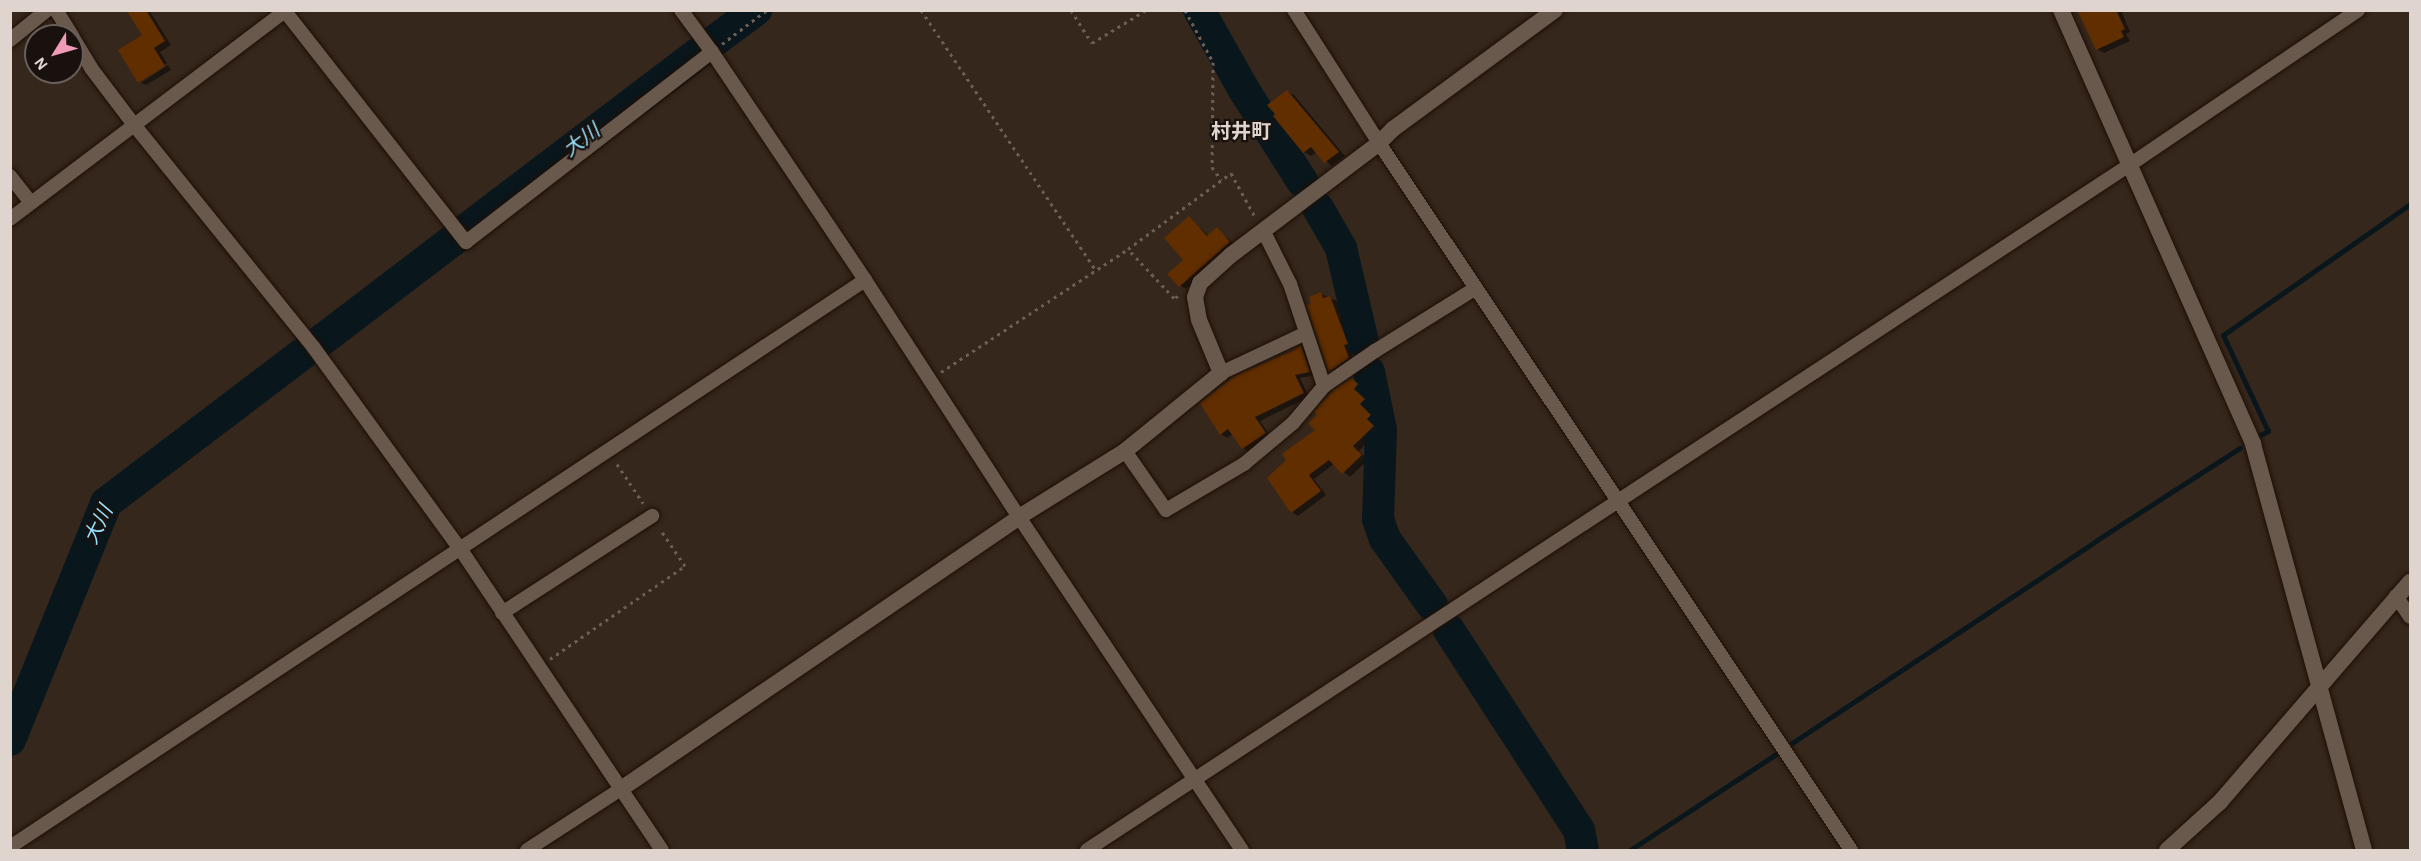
<!DOCTYPE html>
<html>
<head>
<meta charset="utf-8">
<style>
  body { margin:0 }
  #map { position:relative; width:2421px; height:861px; overflow:hidden; background:#36271c; font-family:"Alegreya Sans","Noto Sans JP",sans-serif }
  div>[style] { position:absolute }
  [style*='--x'] { left:calc(var(--x)*1px); top:calc(var(--y)*1px); width:calc(var(--w)*1px); rotate:calc(var(--a)*1deg) }
  .shadow>* { inset:0; background:#0007 }
  .stream>* { height:5px; margin:-2.5px; padding:0 2.5px; transform-origin:2.5px; border-radius:2.5px; background:#09171d }
  .river>* { height:32px; margin:-16px; padding:0 16px; transform-origin:16px; border-radius:16px; background:#09171d }
  .building>* { inset:0; background:#612e00 }
  .path>* { height:3px; margin-top:-1.5px; transform-origin:0; background:repeating-linear-gradient(90deg,#6d5f56 0 3px,transparent 0 7.5px) }
  .roads { filter:drop-shadow(0 0 2px #1d0f06) drop-shadow(0 0 2px #1d0f06) }
  .minor>* { height:14px; margin:-7px; padding:0 7px; transform-origin:7px; border-radius:7px; background:#69584c }
  .tertiary>* { height:16px; margin:-8px; padding:0 8px; transform-origin:8px; border-radius:8px; background:#69584c }
  span { translate:-50% -50%; white-space:nowrap; text-align:center; line-height:1.15; -webkit-text-stroke:4.5px #18110d; paint-order:stroke }
  .neighbourhood-label { font-size:20px; color:#e0d5ce; font-weight:700 }
  .water-label { font-size:20px; color:#94e1ff; font-style:italic }
  .frame { position:absolute; inset:0; border:12px solid #e0d5ce; pointer-events:none }
  .north { position:absolute; left:24px; top:24px; width:60px; height:60px; box-sizing:border-box; background:#18110d; border:2px solid #685f5a; border-radius:50%; rotate:233deg; font-size:16px; font-weight:700; line-height:24px; text-align:center; color:#e0d5ce }
  .north::after { content:''; display:block; margin:auto; width:21px; height:27px; background:#ef9ab7; clip-path:polygon(50% 0,100% 100%,50% 72%,0 100%) }
</style>
</head>
<body>
<div id="map">
  <div class="shadow">
    <div style="clip-path:polygon(128px 10px,149px 10px,171px 45px,160px 52px,167px 63px,140px 82px,144px 35px)"></div>
    <div style="clip-path:polygon(2079px 10px,2121px 10px,2130px 32px,2126px 34px,2130px 41px,2104px 53px,2097px 49px)"></div>
    <div style="clip-path:polygon(168px 65px,171px 70px,146px 85px,141px 83px)"></div>
    <div style="clip-path:polygon(1287px 92px,1294px 95px,1345px 156px,1332px 166px,1317px 152px,1311px 156px,1304px 152px,1270px 105px)"></div>
    <div style="clip-path:polygon(1189px 218px,1209px 236px,1217px 229px,1236px 246px,1186px 289px,1179px 285px,1185px 260px)"></div>
    <div style="clip-path:polygon(1321px 294px,1337px 301px,1354px 347px,1350px 349px,1355px 362px,1336px 374px,1330px 371px,1313px 305px)"></div>
    <div style="clip-path:polygon(1301px 347px,1307px 351px,1315px 375px,1300px 378px,1309px 397px,1260px 421px,1271px 437px,1250px 452px,1243px 448px,1233px 434px,1227px 438px,1221px 434px)"></div>
    <div style="clip-path:polygon(1352px 379px,1364px 388px,1359px 393px,1370px 404px,1366px 408px,1377px 419px,1372px 424px,1379px 430px,1359px 451px,1368px 460px,1350px 477px,1334px 464px,1314px 479px,1326px 495px,1298px 516px,1292px 512px,1317px 430px)"></div>
  </div>
  <div class="stream">
    <div style="--x:2260;--y:435;--w:9;--a:-27"></div>
    <div style="--x:2268;--y:431;--w:106;--a:-115.1"></div>
    <div style="--x:2223;--y:335;--w:228;--a:-35"></div>
    <div style="--x:1792;--y:743;--w:366;--a:-33.6"></div>
    <div style="--x:2097;--y:540;--w:170;--a:-32.8"></div>
    <div style="--x:1630;--y:850;--w:175;--a:-33.3"></div>
  </div>
  <div class="river">
    <div style="--x:1199;--y:10;--w:92;--a:60.6"></div>
    <div style="--x:1244;--y:90;--w:108;--a:57.5"></div>
    <div style="--x:713;--y:42;--w:54;--a:-36.7"></div>
    <div style="--x:1318;--y:208;--w:46;--a:60.1"></div>
    <div style="--x:1341;--y:248;--w:97;--a:76.8"></div>
    <div style="--x:464;--y:231;--w:296;--a:-37.2"></div>
    <div style="--x:322;--y:340;--w:168;--a:-37.3"></div>
    <div style="--x:1369;--y:372;--w:59;--a:78.3"></div>
    <div style="--x:1381;--y:430;--w:89;--a:91.9"></div>
    <div style="--x:1378;--y:519;--w:21;--a:71"></div>
    <div style="--x:1385;--y:539;--w:81;--a:54.5"></div>
    <div style="--x:1449;--y:630;--w:239;--a:57"></div>
    <div style="--x:1579;--y:830;--w:20;--a:79"></div>
    <div style="--x:10;--y:740;--w:256;--a:-67.9"></div>
    <div style="--x:106;--y:503;--w:246;--a:-37.2"></div>
  </div>
  <div class="building">
    <div style="clip-path:polygon(126px 10px,146px 10px,165px 41px,154px 48px,165px 66px,138px 83px,118px 50px,142px 35px)"></div>
    <div style="clip-path:polygon(2077px 10px,2116px 10px,2125px 29px,2121px 31px,2124px 37px,2096px 50px)"></div>
    <div style="clip-path:polygon(1287px 90px,1339px 152px,1324px 163px,1311px 147px,1303px 153px,1273px 116px,1275px 114px,1267px 105px)"></div>
    <div style="clip-path:polygon(1189px 216px,1207px 236px,1217px 227px,1230px 242px,1179px 287px,1167px 274px,1183px 260px,1164px 238px)"></div>
    <div style="clip-path:polygon(1321px 292px,1323px 298px,1330px 296px,1348px 344px,1344px 345px,1349px 358px,1329px 372px,1307px 305px,1311px 304px,1309px 297px)"></div>
    <div style="clip-path:polygon(1301px 345px,1310px 372px,1295px 375px,1304px 393px,1255px 417px,1266px 433px,1242px 449px,1228px 429px,1220px 435px,1200px 403px,1237px 375px,1293px 351px)"></div>
    <div style="clip-path:polygon(1352px 378px,1358px 384px,1354px 389px,1365px 399px,1360px 404px,1371px 415px,1367px 419px,1374px 426px,1353px 446px,1362px 455px,1342px 474px,1329px 460px,1309px 475px,1321px 491px,1291px 513px,1267px 478px,1286px 460px,1282px 454px,1315px 430px,1308px 423px,1317px 415px,1314px 412px,1319px 406px,1335px 389px)"></div>
  </div>
  <div class="path">
    <div style="--x:921;--y:10;--w:313;--a:56.1"></div>
    <div style="--x:1071;--y:10;--w:39;--a:58"></div>
    <div style="--x:1092;--y:43;--w:63;--a:-31.4"></div>
    <div style="--x:1185;--y:10;--w:59;--a:61.7"></div>
    <div style="--x:1213;--y:62;--w:105;--a:90.5"></div>
    <div style="--x:1212;--y:167;--w:16;--a:55"></div>
    <div style="--x:722;--y:44;--w:56;--a:-37.1"></div>
    <div style="--x:1178;--y:296;--w:4;--a:153"></div>
    <div style="--x:1174;--y:298;--w:67;--a:-133.2"></div>
    <div style="--x:1128;--y:249;--w:128;--a:-36.4"></div>
    <div style="--x:1231;--y:173;--w:48;--a:61.3"></div>
    <div style="--x:941;--y:372;--w:224;--a:-33.3"></div>
    <div style="--x:617;--y:464;--w:47;--a:56.3"></div>
    <div style="--x:550;--y:659;--w:164;--a:-34.6"></div>
    <div style="--x:685;--y:566;--w:45;--a:-124"></div>
  </div>
  <div class="roads">
    <div class="minor">
      <div style="--x:56;--y:10;--w:31;--a:58"></div>
      <div style="--x:284;--y:10;--w:295;--a:51.9"></div>
      <div style="--x:466;--y:242;--w:311;--a:-37.7"></div>
      <div style="--x:681;--y:10;--w:52;--a:53.6"></div>
      <div style="--x:712;--y:52;--w:275;--a:56.1"></div>
      <div style="--x:865;--y:280;--w:283;--a:57"></div>
      <div style="--x:1019;--y:517;--w:401;--a:56.2"></div>
      <div style="--x:1294;--y:10;--w:158;--a:57.4"></div>
      <div style="--x:1379;--y:143;--w:850;--a:56.27"></div>
      <div style="--x:72;--y:36;--w:37;--a:59"></div>
      <div style="--x:91;--y:68;--w:73;--a:52.8"></div>
      <div style="--x:135;--y:126;--w:285;--a:51.1"></div>
      <div style="--x:314;--y:348;--w:250;--a:54"></div>
      <div style="--x:461;--y:550;--w:361;--a:56.2"></div>
      <div style="--x:10;--y:40;--w:48;--a:-39"></div>
      <div style="--x:10;--y:176;--w:34;--a:52"></div>
      <div style="--x:10;--y:219;--w:346;--a:-37.1"></div>
      <div style="--x:1221;--y:373;--w:94;--a:-25.2"></div>
      <div style="--x:1324;--y:386;--w:62;--a:-34.5"></div>
      <div style="--x:1375;--y:351;--w:119;--a:-32"></div>
      <div style="--x:1125;--y:451;--w:72;--a:55.2"></div>
      <div style="--x:1166;--y:510;--w:91;--a:-30.5"></div>
      <div style="--x:1244;--y:464;--w:64;--a:-39.9"></div>
      <div style="--x:1293;--y:423;--w:48;--a:-50"></div>
      <div style="--x:1324;--y:386;--w:108;--a:-108.4"></div>
      <div style="--x:1290;--y:284;--w:60;--a:-116.6"></div>
      <div style="--x:2396;--y:596;--w:25;--a:56"></div>
      <div style="--x:502;--y:613;--w:179;--a:-32.9"></div>
      <div style="--x:10;--y:847;--w:1026;--a:-33.55"></div>
      <div style="--x:527;--y:850;--w:112;--a:-33"></div>
      <div style="--x:1087;--y:850;--w:1246;--a:-33.31"></div>
      <div style="--x:2128;--y:166;--w:278;--a:-34.1"></div>
    </div>
    <div class="tertiary">
      <div style="--x:2061;--y:10;--w:475;--a:66.1"></div>
      <div style="--x:2253;--y:444;--w:421;--a:74.7"></div>
      <div style="--x:621;--y:789;--w:482;--a:-34.3"></div>
      <div style="--x:1019;--y:517;--w:125;--a:-31.9"></div>
      <div style="--x:1125;--y:451;--w:124;--a:-39.1"></div>
      <div style="--x:1221;--y:373;--w:57;--a:-112.5"></div>
      <div style="--x:1199;--y:320;--w:23;--a:-100"></div>
      <div style="--x:1195;--y:297;--w:15;--a:-70"></div>
      <div style="--x:1200;--y:283;--w:42;--a:-42.1"></div>
      <div style="--x:1231;--y:255;--w:186;--a:-37.1"></div>
      <div style="--x:1379;--y:143;--w:20;--a:-45"></div>
      <div style="--x:1393;--y:129;--w:201;--a:-36.3"></div>
      <div style="--x:2167;--y:850;--w:72;--a:-42.2"></div>
      <div style="--x:2220;--y:802;--w:291;--a:-49.2"></div>
    </div>
  </div>
  <div class="neighbourhood-label">
    <span style="left:1241px;top:132px">村井町</span>
  </div>
  <div class="water-label">
    <span style="left:582px;top:141px;rotate:-37deg">大川</span>
    <span style="left:99px;top:525px;rotate:-64deg">大川</span>
  </div>
  <div class="frame"></div>
  <div class="north">N</div>
</div>
</body>
</html>
